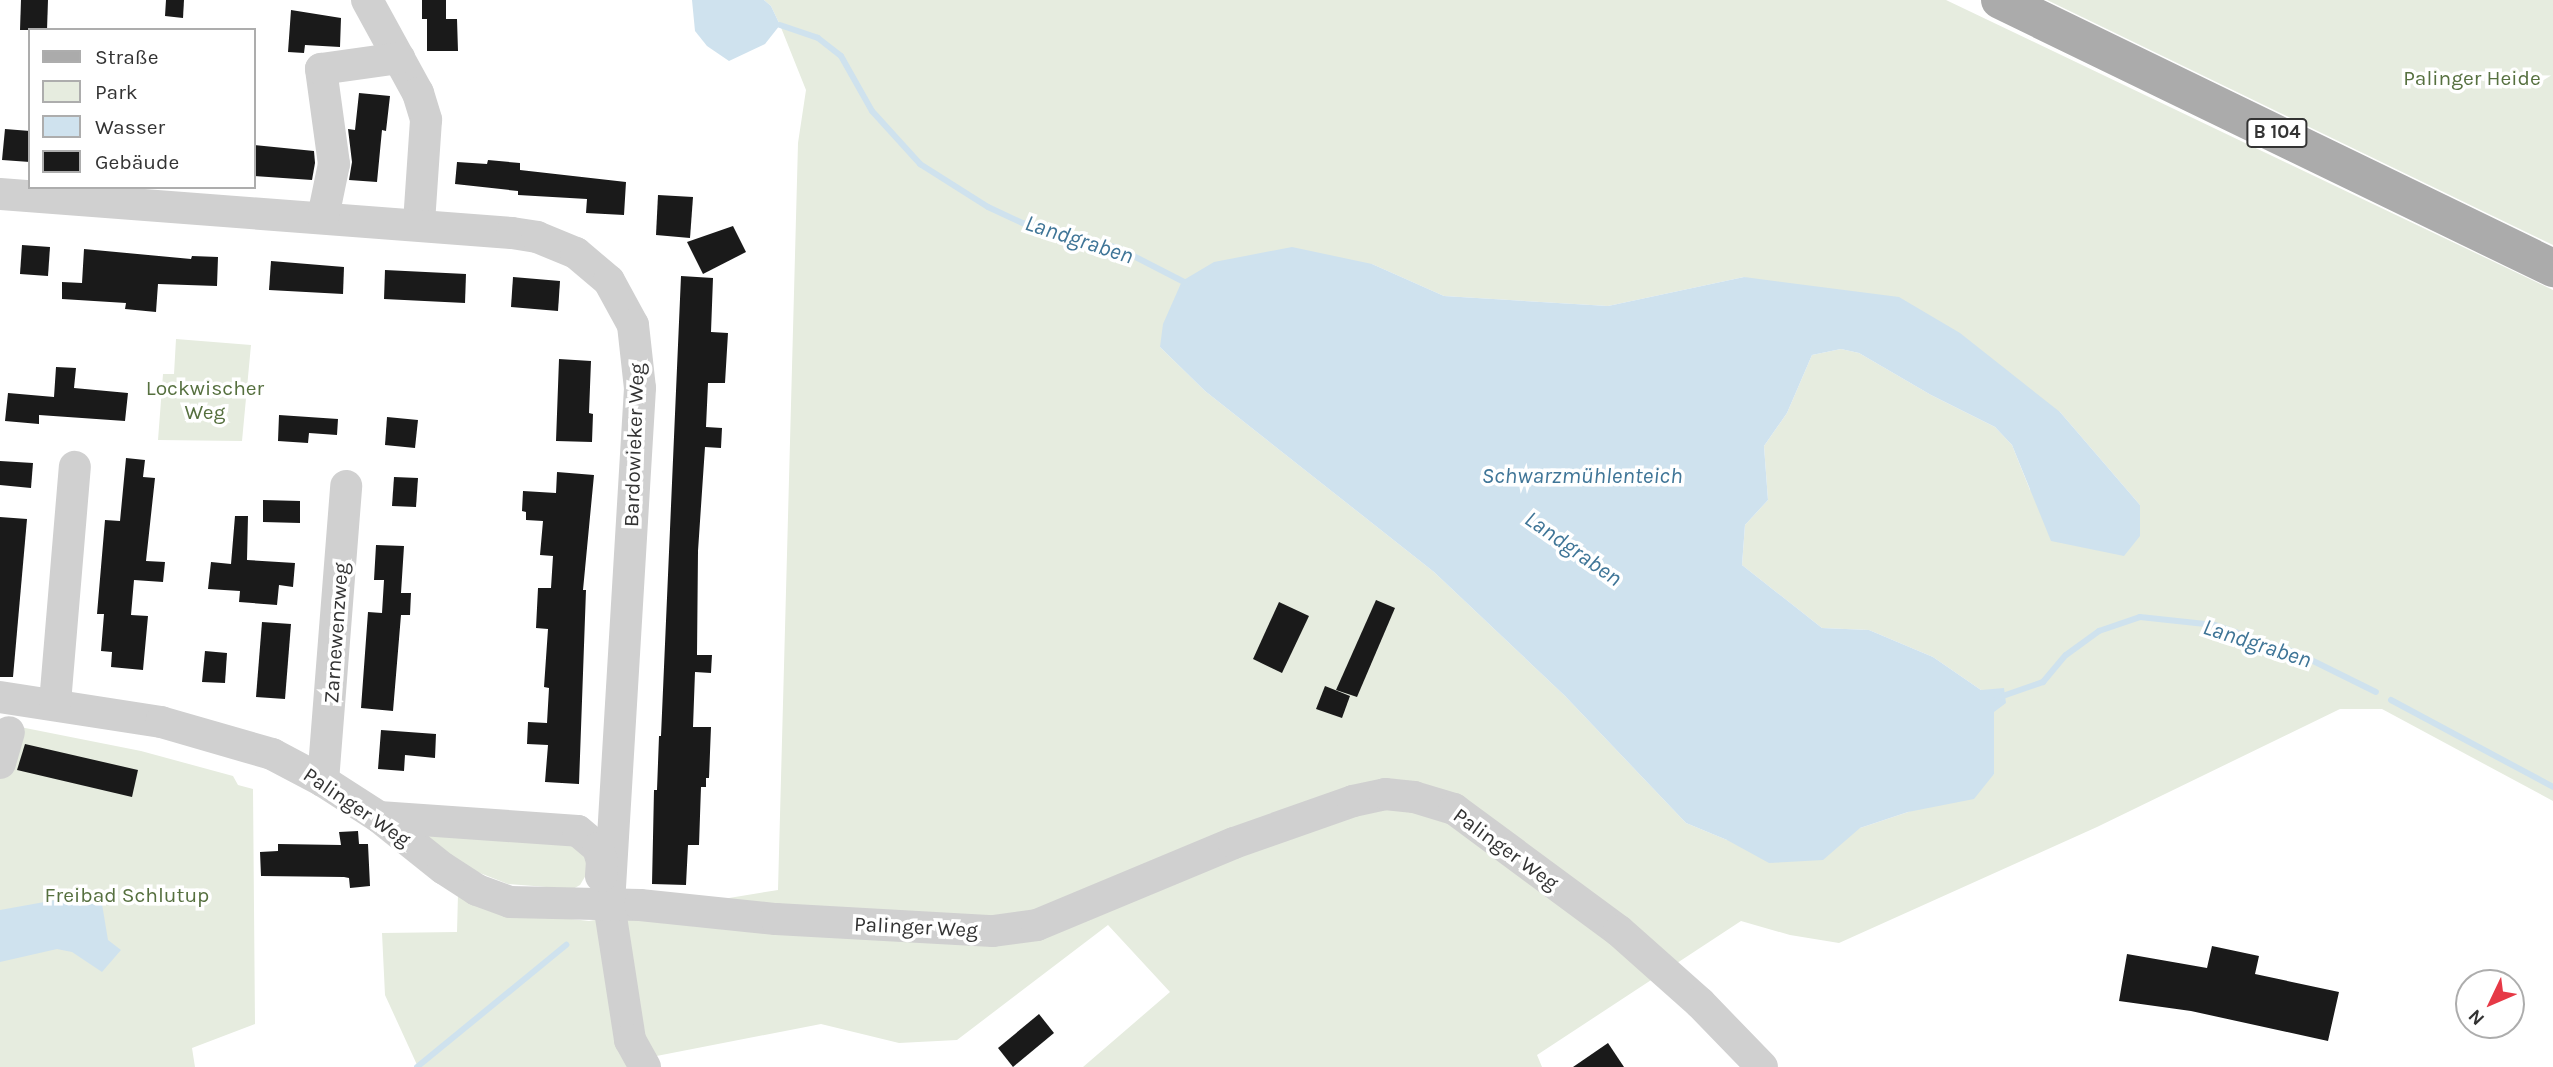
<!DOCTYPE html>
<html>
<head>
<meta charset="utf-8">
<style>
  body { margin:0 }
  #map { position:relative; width:2553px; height:1067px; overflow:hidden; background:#fff; font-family:Karla,sans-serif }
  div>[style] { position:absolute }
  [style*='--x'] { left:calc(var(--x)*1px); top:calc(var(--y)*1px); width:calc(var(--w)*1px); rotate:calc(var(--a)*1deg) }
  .green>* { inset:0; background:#e6ecdf }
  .water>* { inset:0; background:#cfe2ee }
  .stream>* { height:6px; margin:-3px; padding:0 3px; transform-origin:3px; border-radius:3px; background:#cfe2ee }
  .building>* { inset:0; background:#1a1a1a }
  .minor>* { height:32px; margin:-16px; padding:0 16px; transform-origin:16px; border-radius:16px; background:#d0d0d0 }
  .major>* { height:38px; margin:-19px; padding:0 19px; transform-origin:19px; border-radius:19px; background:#ababab }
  span { translate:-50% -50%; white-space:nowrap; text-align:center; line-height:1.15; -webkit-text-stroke:7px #fff; paint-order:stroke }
  .shield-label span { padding:2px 5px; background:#fff; border:2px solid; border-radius:5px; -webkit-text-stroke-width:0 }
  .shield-label { font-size:19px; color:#333; font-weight:700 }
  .park-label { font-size:21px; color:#56703f }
  .street-label { font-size:21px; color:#333 }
  .water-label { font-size:23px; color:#3f7597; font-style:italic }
  .legend { position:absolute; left:28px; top:28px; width:228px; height:161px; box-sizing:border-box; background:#fff; border:2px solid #adadad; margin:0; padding:9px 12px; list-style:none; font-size:21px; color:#333 }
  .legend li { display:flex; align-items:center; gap:14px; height:35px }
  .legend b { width:35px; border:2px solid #adadad }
  .north { position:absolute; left:2455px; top:969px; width:70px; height:70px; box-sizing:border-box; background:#fff; border:2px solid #adadad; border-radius:50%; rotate:226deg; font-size:19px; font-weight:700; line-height:28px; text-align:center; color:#333 }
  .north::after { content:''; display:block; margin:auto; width:24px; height:32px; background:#e63946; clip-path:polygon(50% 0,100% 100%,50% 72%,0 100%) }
</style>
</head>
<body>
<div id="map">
  <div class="green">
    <div style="clip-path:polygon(evenodd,764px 0,1946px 0,2553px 290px,2553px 801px,2382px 709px,2340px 709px,2097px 827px,1839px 943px,1790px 935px,1741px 921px,1537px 1055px,1542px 1067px,1083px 1067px,1170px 992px,1108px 925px,957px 1040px,899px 1043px,821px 1024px,636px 1060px,640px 1067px,418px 1067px,385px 995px,382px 933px,457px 932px,458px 894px,519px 913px,589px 921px,778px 890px,798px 143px,806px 90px,780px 25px,771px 6px,764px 0,1372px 264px,1444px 296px,1608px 306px,1744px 277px,2060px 412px,2140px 505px,2030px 490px,2012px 445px,1995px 427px,1931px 395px,1859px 353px,1841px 349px,1812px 355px,1787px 413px,1764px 446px,1768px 500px,1745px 525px,1742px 565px,1822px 628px,1869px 630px,1933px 657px,1981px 690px,1994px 711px,1994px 774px,1908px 812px,1860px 828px,1727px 840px,1686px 823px,1565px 696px,1434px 572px,1205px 391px,1160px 347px,1372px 264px)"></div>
    <div style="clip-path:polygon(2047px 0,2553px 0,2553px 245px)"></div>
    <div style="clip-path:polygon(176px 339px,251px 345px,242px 441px,158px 440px,163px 374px,174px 374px)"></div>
    <div style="clip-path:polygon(0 723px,141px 751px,233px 776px,238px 785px,253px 789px,255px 1024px,192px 1048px,195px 1067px,0 1067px)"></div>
    <div style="clip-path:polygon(420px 831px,581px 846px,589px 870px,580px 885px,573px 889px,508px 884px,462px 866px)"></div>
  </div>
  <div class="water">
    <div style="clip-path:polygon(692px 0,764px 0,771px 6px,780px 25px,765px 44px,729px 61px,707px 46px,695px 31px)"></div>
    <div style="clip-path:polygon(1292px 247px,1372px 264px,1444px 296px,1608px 306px,1744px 277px,1899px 297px,1960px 333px,2060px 412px,2140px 505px,2140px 536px,2124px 556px,2051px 541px,2012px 445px,1995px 427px,1931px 395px,1859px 353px,1841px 349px,1812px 355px,1787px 413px,1764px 446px,1768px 500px,1745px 525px,1742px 565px,1822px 628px,1869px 630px,1933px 657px,1981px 690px,2004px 688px,2006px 703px,1994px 712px,1994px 774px,1974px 799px,1908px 812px,1860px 828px,1823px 860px,1769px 863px,1727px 840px,1686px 823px,1565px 696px,1434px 572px,1205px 391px,1160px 347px,1163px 324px,1182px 281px,1214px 262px)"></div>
    <div style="clip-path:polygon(100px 892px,108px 940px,121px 950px,102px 972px,72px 952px,57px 949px,0 962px,0 910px)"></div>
  </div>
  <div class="stream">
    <div style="--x:780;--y:25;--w:40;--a:18.9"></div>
    <div style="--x:818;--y:38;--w:29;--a:38"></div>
    <div style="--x:841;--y:56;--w:63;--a:60.6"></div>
    <div style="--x:872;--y:111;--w:72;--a:47.8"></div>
    <div style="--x:920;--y:164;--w:80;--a:32.3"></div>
    <div style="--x:988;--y:207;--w:38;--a:25"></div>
    <div style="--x:1023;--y:223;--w:98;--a:14.7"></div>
    <div style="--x:1118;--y:248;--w:76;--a:27.2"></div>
    <div style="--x:1997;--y:698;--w:49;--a:-19.2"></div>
    <div style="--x:2043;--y:682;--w:35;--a:-50"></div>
    <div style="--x:2066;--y:655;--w:41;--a:-36"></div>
    <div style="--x:2099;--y:631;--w:43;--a:-18.9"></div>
    <div style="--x:2140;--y:617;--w:75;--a:6.1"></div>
    <div style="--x:2215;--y:625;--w:87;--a:18.9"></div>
    <div style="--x:2297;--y:653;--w:88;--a:26.3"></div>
    <div style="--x:2391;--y:700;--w:184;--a:28.2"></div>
    <div style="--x:417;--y:1067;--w:193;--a:-39.3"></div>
  </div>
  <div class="building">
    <div style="clip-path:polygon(21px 0,48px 0,47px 30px,20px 30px)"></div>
    <div style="clip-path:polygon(166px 0,184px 0,183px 18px,165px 16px)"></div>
    <div style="clip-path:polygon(422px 0,446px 0,446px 19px,457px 19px,458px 51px,427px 51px,427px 19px,422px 19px)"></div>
    <div style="clip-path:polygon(291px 10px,341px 18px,340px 47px,305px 45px,304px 53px,288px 52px)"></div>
    <div style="clip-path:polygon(359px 93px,390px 96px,386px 131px,382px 130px,377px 182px,349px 180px,352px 162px,348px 129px,355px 130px)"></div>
    <div style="clip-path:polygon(5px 129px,30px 131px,30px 162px,2px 160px)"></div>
    <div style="clip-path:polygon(254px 145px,314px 151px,315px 163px,312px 180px,254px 176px)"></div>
    <div style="clip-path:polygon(488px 160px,520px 163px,520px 170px,626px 182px,624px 215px,586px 213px,587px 199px,518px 195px,518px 191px,455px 184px,457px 162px,487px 164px)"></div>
    <div style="clip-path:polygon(658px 195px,693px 197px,690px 238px,656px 235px)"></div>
    <div style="clip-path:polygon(733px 226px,746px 252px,703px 274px,687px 242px)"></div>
    <div style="clip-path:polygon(22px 245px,50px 247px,48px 276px,20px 274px)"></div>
    <div style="clip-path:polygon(84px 249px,191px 259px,192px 256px,218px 257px,217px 286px,158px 284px,156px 312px,125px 309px,126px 303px,62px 299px,62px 282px,82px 283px)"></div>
    <div style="clip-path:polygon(271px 261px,344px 267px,343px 294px,269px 290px)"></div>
    <div style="clip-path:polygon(385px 270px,466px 274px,465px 303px,384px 299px)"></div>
    <div style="clip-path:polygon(681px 276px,713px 278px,711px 332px,728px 333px,725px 383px,708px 383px,706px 427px,722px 428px,721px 448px,705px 447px,698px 551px,697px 655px,712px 655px,711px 673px,695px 672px,693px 727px,711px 727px,709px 778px,706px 778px,706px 787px,701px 787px,699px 845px,688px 845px,686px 885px,652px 884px,654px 790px,657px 790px,659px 736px,661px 736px)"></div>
    <div style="clip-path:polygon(513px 277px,560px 281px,558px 311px,511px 307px)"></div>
    <div style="clip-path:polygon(559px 359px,591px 361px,589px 413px,593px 414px,592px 442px,556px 441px)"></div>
    <div style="clip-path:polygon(56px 367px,76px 368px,74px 388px,128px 393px,125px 421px,39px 415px,39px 424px,5px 421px,8px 393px,54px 397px)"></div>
    <div style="clip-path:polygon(279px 415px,338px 419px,337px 435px,309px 433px,308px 443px,278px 441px)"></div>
    <div style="clip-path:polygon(387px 417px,418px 420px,415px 448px,385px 445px)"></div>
    <div style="clip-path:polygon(126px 458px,145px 460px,143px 477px,155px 478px,146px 561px,165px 562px,163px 582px,134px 580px,131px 615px,148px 616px,143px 670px,111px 667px,112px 652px,101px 651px,104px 614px,97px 614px,105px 520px,120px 521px)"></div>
    <div style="clip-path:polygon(0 461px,33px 463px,31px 488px,0 485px)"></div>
    <div style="clip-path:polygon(557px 472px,594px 475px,583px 590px,586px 590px,579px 784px,545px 782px,548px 745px,527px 744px,528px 722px,547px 723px,549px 688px,544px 687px,548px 629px,536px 628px,538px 588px,551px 588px,553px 556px,540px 555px,543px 521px,526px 520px,526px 512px,522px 511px,523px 491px,556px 493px)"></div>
    <div style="clip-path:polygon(394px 477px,418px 478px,416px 507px,392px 506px)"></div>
    <div style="clip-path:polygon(263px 500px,300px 501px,300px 523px,263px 522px)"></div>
    <div style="clip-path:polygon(235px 516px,248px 516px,247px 560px,295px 563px,293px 587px,279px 585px,277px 605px,239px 602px,240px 591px,208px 589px,211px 562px,231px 564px)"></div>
    <div style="clip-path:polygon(0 517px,27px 519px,13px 677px,0 677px)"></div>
    <div style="clip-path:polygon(376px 545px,404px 546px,401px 593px,411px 593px,410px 615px,401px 615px,393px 711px,361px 708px,368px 612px,382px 613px,384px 580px,374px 580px)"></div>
    <div style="clip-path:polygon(1376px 600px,1395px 608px,1357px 697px,1336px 690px)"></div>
    <div style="clip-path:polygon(1279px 602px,1309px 616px,1282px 673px,1253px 659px)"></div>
    <div style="clip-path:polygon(262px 622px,291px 624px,285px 699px,256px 697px)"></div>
    <div style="clip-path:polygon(205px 651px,227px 653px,225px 683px,202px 682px)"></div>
    <div style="clip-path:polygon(1325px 686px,1350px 696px,1342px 718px,1316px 709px)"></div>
    <div style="clip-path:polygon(381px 730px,436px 734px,435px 758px,405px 755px,404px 771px,378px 769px)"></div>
    <div style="clip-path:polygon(25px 744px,138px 770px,132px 797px,17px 770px)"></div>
    <div style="clip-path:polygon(358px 831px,359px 844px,368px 844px,370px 886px,350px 888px,349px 878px,344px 877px,261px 876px,260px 852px,278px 851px,278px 844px,341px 845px,339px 832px)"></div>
    <div style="clip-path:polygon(2212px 946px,2259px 956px,2255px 974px,2339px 992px,2328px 1041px,2191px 1011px,2119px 1001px,2127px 954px,2207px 968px)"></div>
    <div style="clip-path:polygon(1039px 1014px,1054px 1033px,1013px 1067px,998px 1048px)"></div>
    <div style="clip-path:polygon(1608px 1043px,1624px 1067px,1573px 1067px)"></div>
  </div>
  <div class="minor">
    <div style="--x:367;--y:0;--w:106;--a:61.3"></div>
    <div style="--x:418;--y:93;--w:28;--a:73"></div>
    <div style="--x:426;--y:120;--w:104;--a:93.9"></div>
    <div style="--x:0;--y:194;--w:513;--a:4.36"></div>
    <div style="--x:512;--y:233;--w:25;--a:9"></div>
    <div style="--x:537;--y:237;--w:42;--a:22.3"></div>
    <div style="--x:576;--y:253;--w:43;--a:40.3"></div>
    <div style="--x:609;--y:281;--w:50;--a:61.4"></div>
    <div style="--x:633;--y:325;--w:63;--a:83.7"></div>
    <div style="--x:640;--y:388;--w:517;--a:93.44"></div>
    <div style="--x:609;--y:904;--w:138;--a:81.2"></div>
    <div style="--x:630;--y:1040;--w:31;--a:61"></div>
    <div style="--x:323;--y:217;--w:54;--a:-78.3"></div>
    <div style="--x:334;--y:164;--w:96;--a:-97.8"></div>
    <div style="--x:321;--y:69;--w:79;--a:-8"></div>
    <div style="--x:0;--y:697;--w:163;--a:8.8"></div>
    <div style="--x:161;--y:722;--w:116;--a:16.1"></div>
    <div style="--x:272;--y:754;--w:58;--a:27.9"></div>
    <div style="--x:323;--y:781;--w:67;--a:32.7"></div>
    <div style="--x:379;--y:817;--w:82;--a:38.6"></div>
    <div style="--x:443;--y:868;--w:40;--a:32.9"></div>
    <div style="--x:477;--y:890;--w:35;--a:20"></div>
    <div style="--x:510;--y:902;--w:130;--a:1.3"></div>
    <div style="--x:640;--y:905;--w:137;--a:5.9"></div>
    <div style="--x:776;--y:919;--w:217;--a:3.2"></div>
    <div style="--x:993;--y:931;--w:44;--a:-7.8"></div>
    <div style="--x:1037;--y:925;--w:213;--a:-22.6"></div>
    <div style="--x:1234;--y:843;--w:126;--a:-19.4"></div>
    <div style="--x:1353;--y:801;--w:33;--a:-12"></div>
    <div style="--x:1385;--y:794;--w:29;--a:6"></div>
    <div style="--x:1414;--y:797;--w:42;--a:16.7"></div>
    <div style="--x:1454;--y:809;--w:205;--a:36.5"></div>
    <div style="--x:1619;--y:931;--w:108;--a:41.6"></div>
    <div style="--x:1700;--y:1003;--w:89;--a:45.9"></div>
    <div style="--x:55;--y:703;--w:237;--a:-85.2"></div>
    <div style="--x:0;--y:763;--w:32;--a:-74"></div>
    <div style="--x:323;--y:781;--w:296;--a:-85.5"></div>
    <div style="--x:379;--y:817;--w:199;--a:4"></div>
    <div style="--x:578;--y:831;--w:26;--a:40"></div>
    <div style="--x:598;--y:848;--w:14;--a:73"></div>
    <div style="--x:602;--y:861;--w:15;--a:94"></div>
  </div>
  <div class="major">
    <div style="--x:2000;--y:0;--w:615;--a:25.86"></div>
  </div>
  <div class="shield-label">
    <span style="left:2277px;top:133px">B 104</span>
  </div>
  <div class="park-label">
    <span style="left:2472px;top:78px">Palinger Heide</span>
    <span style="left:205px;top:400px">Lockwischer<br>Weg</span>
    <span style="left:127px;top:895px">Freibad Schlutup</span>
  </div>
  <div class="street-label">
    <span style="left:634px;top:445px;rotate:-88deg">Bardowieker Weg</span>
    <span style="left:336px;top:633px;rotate:-86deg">Zarnewenzweg</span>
    <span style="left:357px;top:807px;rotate:34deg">Palinger Weg</span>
    <span style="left:1506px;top:849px;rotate:36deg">Palinger Weg</span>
    <span style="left:916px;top:927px;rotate:3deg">Palinger Weg</span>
  </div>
  <div class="water-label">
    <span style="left:1079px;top:240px;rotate:18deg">Landgraben</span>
    <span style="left:1582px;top:476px">Schwarzmühlenteich</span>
    <span style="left:1573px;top:549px;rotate:35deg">Landgraben</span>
    <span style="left:2257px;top:644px;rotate:18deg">Landgraben</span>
  </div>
  <ul class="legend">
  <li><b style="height:9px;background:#ababab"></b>Straße</li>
  <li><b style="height:19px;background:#e6ecdf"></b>Park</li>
  <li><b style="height:19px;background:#cfe2ee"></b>Wasser</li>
  <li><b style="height:19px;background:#1a1a1a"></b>Gebäude</li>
  </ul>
  <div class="north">N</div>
</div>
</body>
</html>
